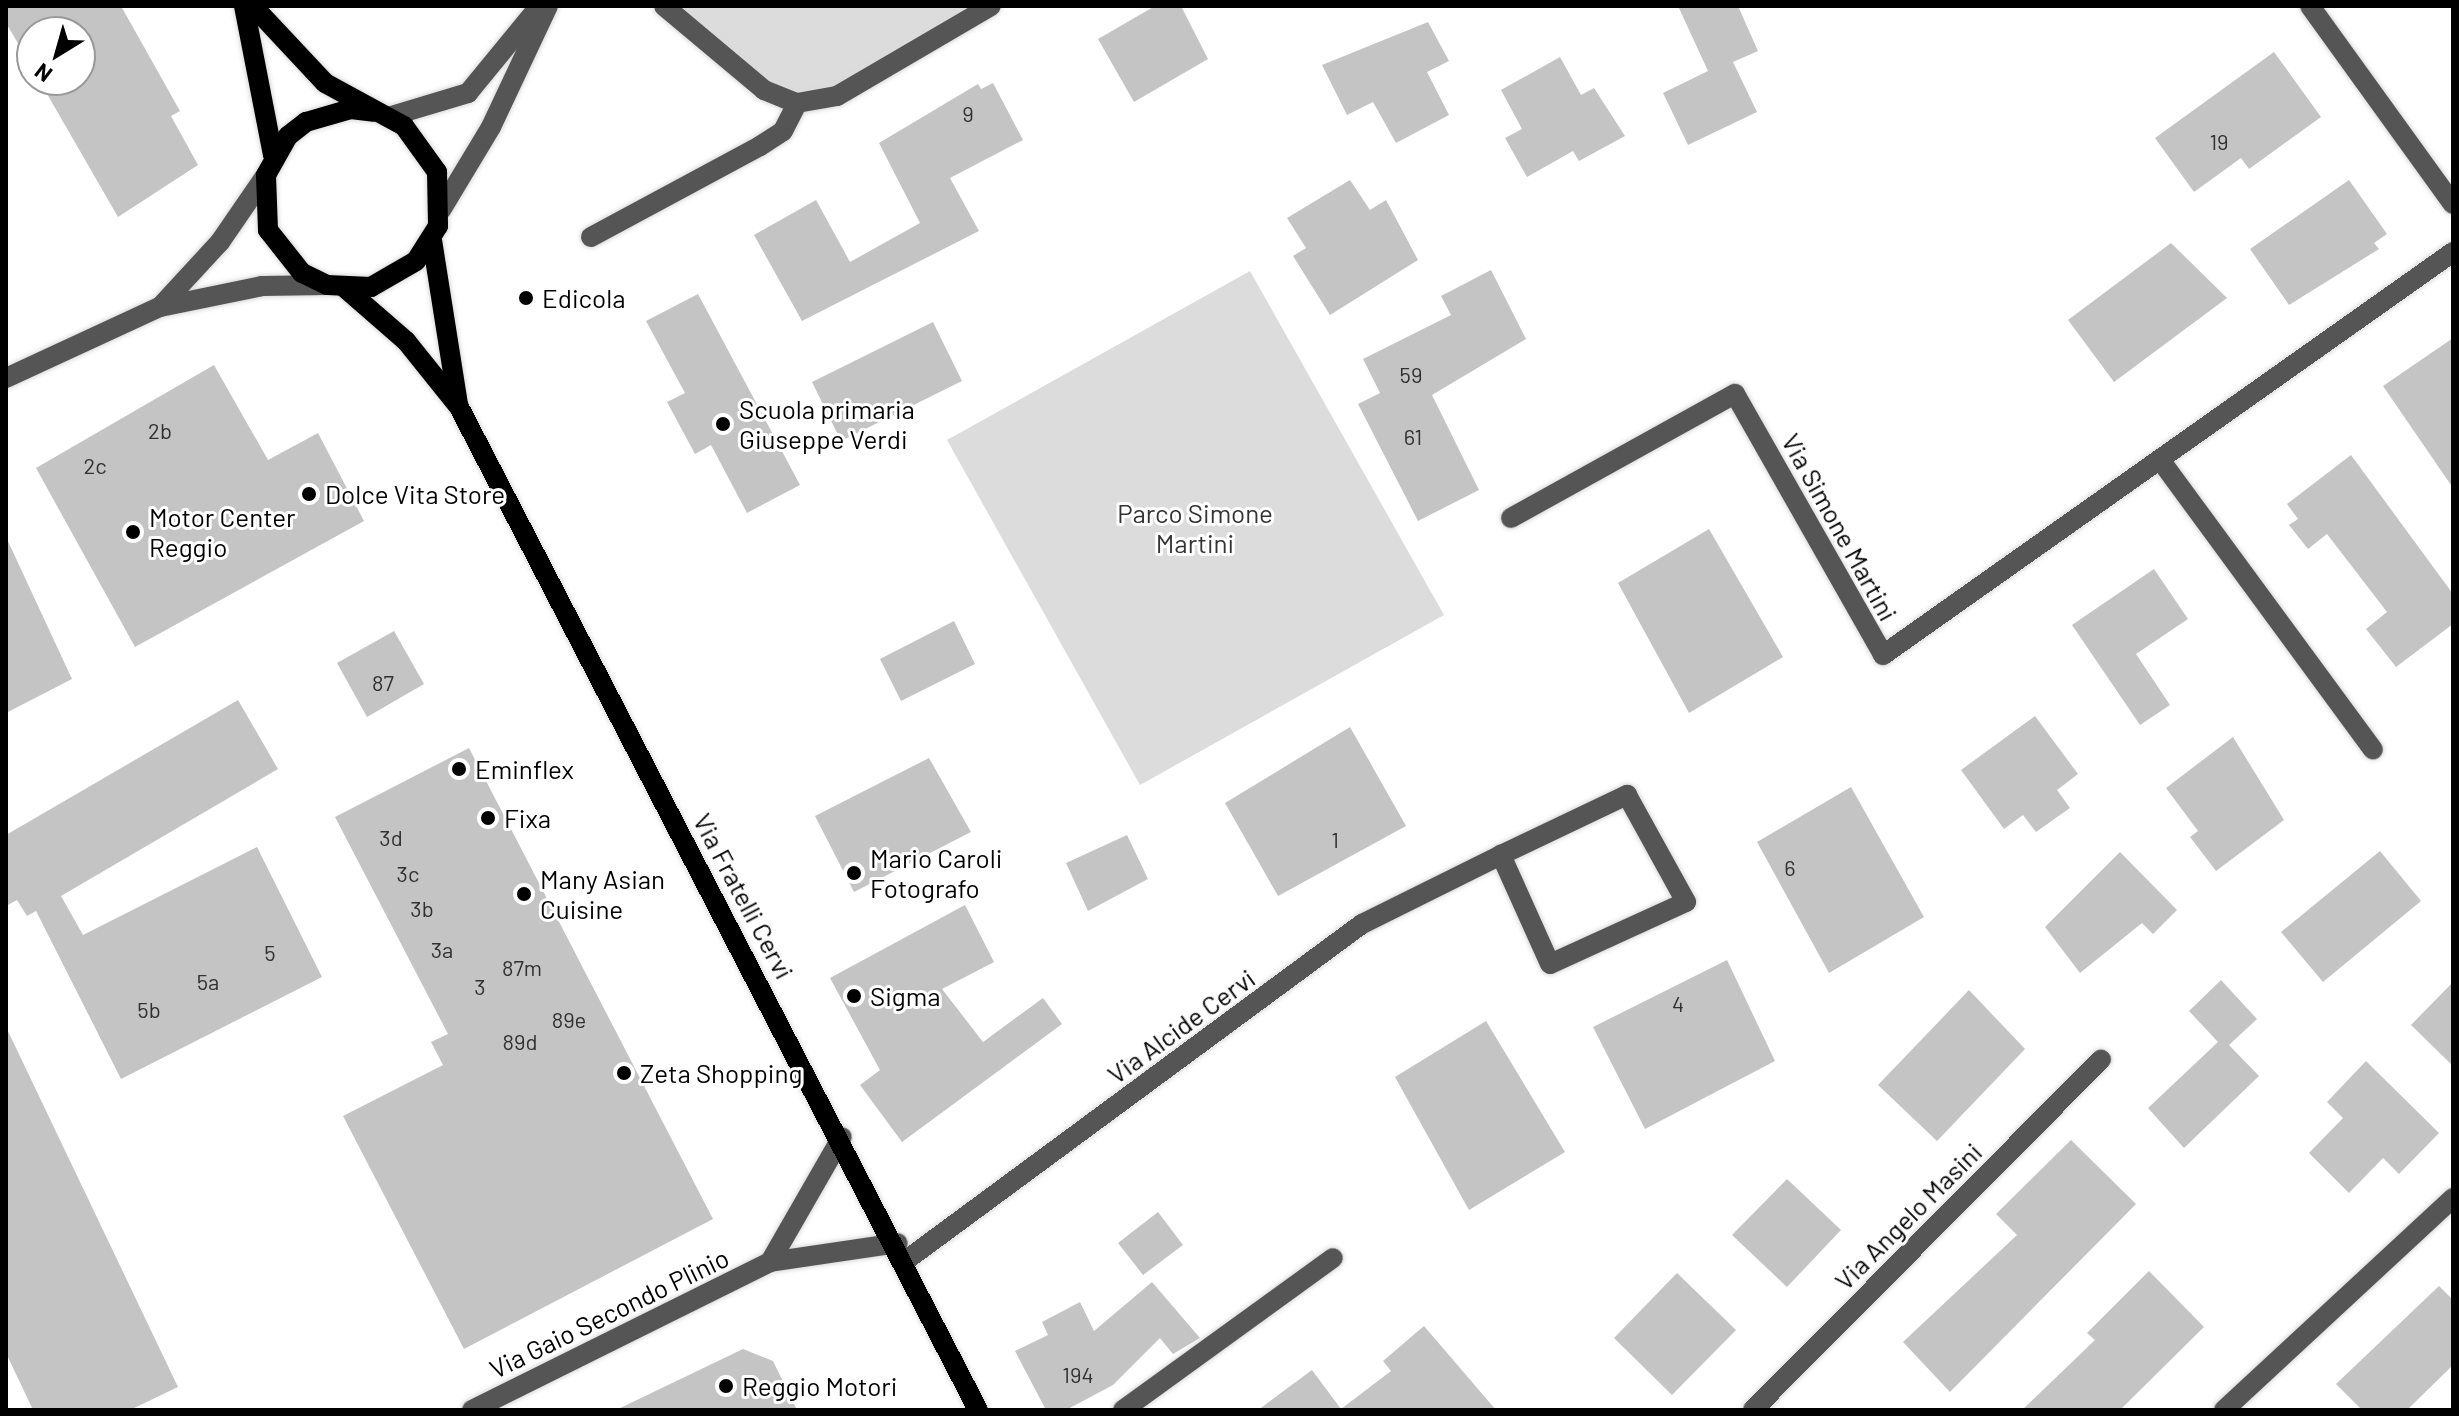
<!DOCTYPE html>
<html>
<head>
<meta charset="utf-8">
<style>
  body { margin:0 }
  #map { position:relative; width:2459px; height:1416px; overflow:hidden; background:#fff; font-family:Barlow,sans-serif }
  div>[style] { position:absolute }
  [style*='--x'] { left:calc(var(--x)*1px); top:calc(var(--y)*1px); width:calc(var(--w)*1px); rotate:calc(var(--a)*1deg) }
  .green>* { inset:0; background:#dcdcdc }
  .building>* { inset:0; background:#c4c4c4 }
  .roads { filter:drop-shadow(0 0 2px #dbdbdb) drop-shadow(0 0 2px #dbdbdb) }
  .minor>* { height:20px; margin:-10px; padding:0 10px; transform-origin:10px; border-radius:10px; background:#555 }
  .major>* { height:20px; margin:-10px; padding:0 10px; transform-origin:10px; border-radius:10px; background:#000 }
  .dots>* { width:22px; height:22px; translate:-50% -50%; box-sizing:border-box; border:4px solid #fff; border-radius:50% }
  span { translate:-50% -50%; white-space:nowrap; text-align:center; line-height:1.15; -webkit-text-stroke:6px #fff; paint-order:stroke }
  .number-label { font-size:22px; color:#313131 }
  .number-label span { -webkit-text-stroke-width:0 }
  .poi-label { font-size:26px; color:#000 }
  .left { translate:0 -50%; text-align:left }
  .park-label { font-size:26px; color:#333 }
  .street-label { font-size:26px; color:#000 }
  .frame { position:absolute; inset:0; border:8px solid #000; pointer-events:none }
  .north { position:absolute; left:16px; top:16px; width:80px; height:80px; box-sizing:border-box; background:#fff; border:2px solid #999; border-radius:50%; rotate:217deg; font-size:22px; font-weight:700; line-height:32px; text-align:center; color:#000 }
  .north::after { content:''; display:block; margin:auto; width:28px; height:36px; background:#000; clip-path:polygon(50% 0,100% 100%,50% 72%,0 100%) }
</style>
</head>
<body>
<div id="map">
  <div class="green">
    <div style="clip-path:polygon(664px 6px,991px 6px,878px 73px,797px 103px)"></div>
    <div style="clip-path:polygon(1250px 271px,1444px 615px,1140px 785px,947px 440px)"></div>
  </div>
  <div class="building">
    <div style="clip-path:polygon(6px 6px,121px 6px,180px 111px,171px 116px,198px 165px,118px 217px,39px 80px,80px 80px,80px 32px,32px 32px,32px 67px,6px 23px)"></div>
    <div style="clip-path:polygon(1155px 6px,1181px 6px,1208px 59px,1134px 102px,1098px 39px)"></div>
    <div style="clip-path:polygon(1678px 6px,1738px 6px,1758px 51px,1733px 62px,1757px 112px,1688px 145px,1663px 93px,1708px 71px)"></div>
    <div style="clip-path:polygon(1428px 22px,1449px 61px,1427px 72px,1449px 115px,1396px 143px,1373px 102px,1347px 115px,1322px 65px)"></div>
    <div style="clip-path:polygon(2274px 52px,2321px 117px,2249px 169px,2241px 158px,2194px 192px,2155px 138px)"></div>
    <div style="clip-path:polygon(1560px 57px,1581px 95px,1594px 88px,1625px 136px,1579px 161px,1573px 151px,1527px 177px,1505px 138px,1522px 129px,1501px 90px)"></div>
    <div style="clip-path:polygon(993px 83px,1023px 140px,950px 178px,979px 231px,802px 321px,754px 235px,816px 200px,850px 262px,920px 223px,879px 143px,978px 84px,981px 89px)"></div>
    <div style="clip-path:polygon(1350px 180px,1370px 210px,1386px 200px,1418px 260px,1330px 315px,1293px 256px,1306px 248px,1287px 218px)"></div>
    <div style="clip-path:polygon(2349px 180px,2387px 234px,2374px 243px,2379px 249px,2289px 305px,2250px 249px)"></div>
    <div style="clip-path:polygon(2171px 243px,2227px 298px,2114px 382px,2068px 320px)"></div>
    <div style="clip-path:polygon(1491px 270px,1526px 339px,1432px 395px,1479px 490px,1418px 521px,1358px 404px,1380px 393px,1363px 359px,1451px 315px,1441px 296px)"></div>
    <div style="clip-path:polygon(698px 294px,800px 485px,747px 513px,711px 445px,695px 454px,667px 402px,685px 393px,646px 321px)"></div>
    <div style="clip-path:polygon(933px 322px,962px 381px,841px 441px,812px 382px)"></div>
    <div style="clip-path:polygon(2453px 338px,2453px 488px,2383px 386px)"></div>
    <div style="clip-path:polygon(214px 365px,268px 460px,318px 433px,364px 521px,135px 647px,36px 468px)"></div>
    <div style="clip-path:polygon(2351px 455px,2453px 594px,2453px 624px,2396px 667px,2366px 629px,2387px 612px,2327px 534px,2308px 549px,2289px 525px,2298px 519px,2287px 504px)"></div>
    <div style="clip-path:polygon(1709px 529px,1783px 657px,1689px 713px,1618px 583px)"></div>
    <div style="clip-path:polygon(6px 537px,72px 679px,6px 713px)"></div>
    <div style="clip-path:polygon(2154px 569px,2188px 619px,2136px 654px,2170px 705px,2140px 725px,2072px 625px)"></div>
    <div style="clip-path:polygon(954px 621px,975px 664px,901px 701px,880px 659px)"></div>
    <div style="clip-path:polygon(394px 631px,424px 684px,367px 717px,337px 663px)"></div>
    <div style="clip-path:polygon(238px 700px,278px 769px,61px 896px,83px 935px,257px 847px,322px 977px,121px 1079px,36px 911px,27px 916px,17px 900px,6px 906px,6px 835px)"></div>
    <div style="clip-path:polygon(2035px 716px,2078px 774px,2057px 790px,2070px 808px,2036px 832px,2023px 815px,2004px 829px,1961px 770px)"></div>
    <div style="clip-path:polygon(1350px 727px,1406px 826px,1278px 896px,1225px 803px)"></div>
    <div style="clip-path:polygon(2233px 737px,2284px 820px,2216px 871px,2190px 837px,2198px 831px,2166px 788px)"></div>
    <div style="clip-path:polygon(469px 748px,713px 1219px,464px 1349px,343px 1116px,443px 1065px,431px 1042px,448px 1034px,335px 817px)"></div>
    <div style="clip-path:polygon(929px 758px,971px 832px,854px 892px,815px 816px)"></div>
    <div style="clip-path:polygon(1851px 787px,1924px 917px,1829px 973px,1757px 842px)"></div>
    <div style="clip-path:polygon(1127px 835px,1148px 879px,1088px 911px,1066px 863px)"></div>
    <div style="clip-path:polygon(2380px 851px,2421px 901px,2323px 982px,2281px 932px)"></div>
    <div style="clip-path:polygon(2120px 852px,2177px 910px,2153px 934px,2142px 923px,2080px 973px,2045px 927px)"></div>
    <div style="clip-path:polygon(965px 905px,994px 962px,942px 989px,983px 1042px,1043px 998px,1062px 1024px,902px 1142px,860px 1085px,880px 1070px,830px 978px)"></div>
    <div style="clip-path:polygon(1727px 960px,1775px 1061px,1645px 1129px,1593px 1027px)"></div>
    <div style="clip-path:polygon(2221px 980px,2257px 1019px,2229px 1045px,2259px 1076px,2184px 1148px,2148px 1108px,2218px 1042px,2189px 1011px)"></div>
    <div style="clip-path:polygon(2453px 982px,2453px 1066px,2411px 1025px)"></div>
    <div style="clip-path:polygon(1969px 990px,2025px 1049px,1937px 1141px,1878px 1085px)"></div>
    <div style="clip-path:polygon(1486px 1021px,1565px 1152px,1469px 1210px,1395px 1077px)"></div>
    <div style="clip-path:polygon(6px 1027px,178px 1387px,130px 1410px,33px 1410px,6px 1353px)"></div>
    <div style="clip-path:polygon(2366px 1061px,2439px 1133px,2399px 1174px,2383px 1158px,2349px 1193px,2309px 1153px,2343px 1118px,2327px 1102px)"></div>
    <div style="clip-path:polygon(2071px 1140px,2136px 1204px,1950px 1392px,1903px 1342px,2017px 1235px,1996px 1214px)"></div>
    <div style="clip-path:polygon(1787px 1179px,1841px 1230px,1787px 1287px,1732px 1235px)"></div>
    <div style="clip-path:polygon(1158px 1212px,1183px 1245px,1143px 1275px,1118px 1243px)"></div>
    <div style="clip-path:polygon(2149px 1271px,2204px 1327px,2120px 1410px,2022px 1410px,2095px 1340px,2087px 1333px)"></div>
    <div style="clip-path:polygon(1677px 1273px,1736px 1330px,1672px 1395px,1614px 1338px)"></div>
    <div style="clip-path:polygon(1152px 1282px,1200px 1338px,1173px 1354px,1160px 1338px,1113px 1385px,1066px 1410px,1046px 1410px,1015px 1351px,1048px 1335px,1042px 1322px,1080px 1302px,1094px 1331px)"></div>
    <div style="clip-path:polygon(2439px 1286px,2453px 1300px,2453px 1365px,2407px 1410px,2362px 1410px,2336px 1384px)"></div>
    <div style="clip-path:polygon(1424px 1326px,1496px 1410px,1258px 1410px,1312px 1370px,1341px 1409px,1391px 1371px,1383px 1361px)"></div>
    <div style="clip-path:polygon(743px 1349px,773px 1361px,797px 1410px,616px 1410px)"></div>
  </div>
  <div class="roads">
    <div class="minor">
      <div style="--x:664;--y:6;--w:131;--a:40"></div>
      <div style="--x:764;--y:90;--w:35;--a:22"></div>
      <div style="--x:797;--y:103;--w:41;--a:-9.9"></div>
      <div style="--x:837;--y:96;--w:178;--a:-30.3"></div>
      <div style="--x:2310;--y:6;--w:244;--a:54.2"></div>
      <div style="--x:388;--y:117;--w:84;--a:-16.7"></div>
      <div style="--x:468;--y:93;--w:109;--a:-50.6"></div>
      <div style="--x:441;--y:210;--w:97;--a:-58.9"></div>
      <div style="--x:491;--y:127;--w:134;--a:-64.8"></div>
      <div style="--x:591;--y:237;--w:192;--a:-28.3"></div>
      <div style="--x:760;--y:146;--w:27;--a:-33"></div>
      <div style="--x:783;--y:131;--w:31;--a:-63"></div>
      <div style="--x:160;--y:307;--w:88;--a:-47.3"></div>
      <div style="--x:220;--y:242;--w:81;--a:-55.5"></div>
      <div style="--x:6;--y:378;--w:170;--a:-24.8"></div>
      <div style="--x:160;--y:307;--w:104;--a:-11.6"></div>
      <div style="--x:262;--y:286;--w:65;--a:-0.9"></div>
      <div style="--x:2161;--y:461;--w:358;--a:53.7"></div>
      <div style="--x:1511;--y:518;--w:256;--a:-29"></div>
      <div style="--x:1735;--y:394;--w:300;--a:60.4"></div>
      <div style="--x:1883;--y:655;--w:698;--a:-35.26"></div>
      <div style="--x:905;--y:1261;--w:568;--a:-36.41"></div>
      <div style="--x:1362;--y:924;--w:155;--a:-26.4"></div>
      <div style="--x:1501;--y:855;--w:140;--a:-25.5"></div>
      <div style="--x:1627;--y:795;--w:122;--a:61.1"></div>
      <div style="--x:1686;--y:902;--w:149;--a:155.5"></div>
      <div style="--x:1550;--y:964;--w:120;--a:-114.2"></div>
      <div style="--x:770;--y:1262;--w:144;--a:-60.1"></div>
      <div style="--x:472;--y:1410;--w:333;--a:-26.4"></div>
      <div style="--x:770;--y:1262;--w:129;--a:-8.4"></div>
      <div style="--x:1123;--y:1410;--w:259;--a:-35.9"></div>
      <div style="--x:1753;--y:1410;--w:494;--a:-45.2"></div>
      <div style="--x:2224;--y:1410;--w:312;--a:-42.8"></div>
    </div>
    <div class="major">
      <div style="--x:244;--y:6;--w:152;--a:79"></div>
      <div style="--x:253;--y:6;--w:105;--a:46.9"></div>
      <div style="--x:325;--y:83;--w:90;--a:28.6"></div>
      <div style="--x:404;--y:126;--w:57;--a:54.3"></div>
      <div style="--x:437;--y:172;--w:54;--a:88.9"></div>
      <div style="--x:438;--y:226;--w:41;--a:122.2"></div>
      <div style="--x:416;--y:261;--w:52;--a:150"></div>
      <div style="--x:371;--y:287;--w:44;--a:-177.4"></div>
      <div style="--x:327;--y:285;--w:28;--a:-154"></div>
      <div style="--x:302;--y:273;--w:55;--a:-128.3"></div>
      <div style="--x:268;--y:230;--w:55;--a:-92.1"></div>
      <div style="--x:266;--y:175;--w:45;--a:-60.6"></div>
      <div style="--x:288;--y:136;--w:23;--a:-38"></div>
      <div style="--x:306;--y:122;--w:47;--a:-16.1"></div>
      <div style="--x:351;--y:109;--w:23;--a:7"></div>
      <div style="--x:432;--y:240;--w:166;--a:81"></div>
      <div style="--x:345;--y:288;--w:81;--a:41"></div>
      <div style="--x:406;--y:341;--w:85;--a:51.2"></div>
      <div style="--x:459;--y:407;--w:1129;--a:62.64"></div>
    </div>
  </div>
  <div class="dots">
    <div style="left:526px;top:298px;background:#000"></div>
    <div style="left:723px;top:424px;background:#000"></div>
    <div style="left:309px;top:494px;background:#000"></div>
    <div style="left:133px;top:532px;background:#000"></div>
    <div style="left:459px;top:769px;background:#000"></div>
    <div style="left:488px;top:818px;background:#000"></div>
    <div style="left:854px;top:873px;background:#000"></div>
    <div style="left:524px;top:894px;background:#000"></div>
    <div style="left:854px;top:996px;background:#000"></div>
    <div style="left:624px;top:1073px;background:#000"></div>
    <div style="left:726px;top:1386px;background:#000"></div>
  </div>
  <div class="number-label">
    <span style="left:968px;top:114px">9</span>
    <span style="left:2219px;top:142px">19</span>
    <span style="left:1411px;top:375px">59</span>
    <span style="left:160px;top:431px">2b</span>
    <span style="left:1413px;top:437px">61</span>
    <span style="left:95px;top:466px">2c</span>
    <span style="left:383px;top:683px">87</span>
    <span style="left:391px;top:838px">3d</span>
    <span style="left:1335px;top:840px">1</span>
    <span style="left:1790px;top:868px">6</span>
    <span style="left:408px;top:874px">3c</span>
    <span style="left:422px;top:909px">3b</span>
    <span style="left:442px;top:950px">3a</span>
    <span style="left:270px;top:953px">5</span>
    <span style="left:522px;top:968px">87m</span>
    <span style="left:208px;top:982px">5a</span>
    <span style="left:480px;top:987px">3</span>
    <span style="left:1678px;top:1004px">4</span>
    <span style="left:149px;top:1010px">5b</span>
    <span style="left:569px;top:1020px">89e</span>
    <span style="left:520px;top:1042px">89d</span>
    <span style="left:1078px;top:1375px">194</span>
  </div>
  <div class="poi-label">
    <span class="left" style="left:542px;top:298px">Edicola</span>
    <span class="left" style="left:739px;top:424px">Scuola primaria<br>Giuseppe Verdi</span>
    <span class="left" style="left:325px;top:494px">Dolce Vita Store</span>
    <span class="left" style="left:149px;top:532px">Motor Center<br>Reggio</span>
    <span class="left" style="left:475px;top:769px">Eminflex</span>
    <span class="left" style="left:504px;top:818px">Fixa</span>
    <span class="left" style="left:870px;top:873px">Mario Caroli<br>Fotografo</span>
    <span class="left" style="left:540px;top:894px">Many Asian<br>Cuisine</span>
    <span class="left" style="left:870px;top:996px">Sigma</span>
    <span class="left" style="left:640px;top:1073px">Zeta Shopping</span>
    <span class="left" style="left:742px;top:1386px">Reggio Motori</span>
  </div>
  <div class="park-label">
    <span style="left:1195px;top:528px">Parco Simone<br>Martini</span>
  </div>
  <div class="street-label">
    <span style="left:1840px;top:527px;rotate:61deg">Via Simone Martini</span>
    <span style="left:744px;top:896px;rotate:62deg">Via Fratelli Cervi</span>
    <span style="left:1181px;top:1026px;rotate:-36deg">Via Alcide Cervi</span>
    <span style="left:1908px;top:1216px;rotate:-45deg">Via Angelo Masini</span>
    <span style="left:609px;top:1313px;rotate:-26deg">Via Gaio Secondo Plinio</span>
  </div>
  <div class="frame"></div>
  <div class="north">N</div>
</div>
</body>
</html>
